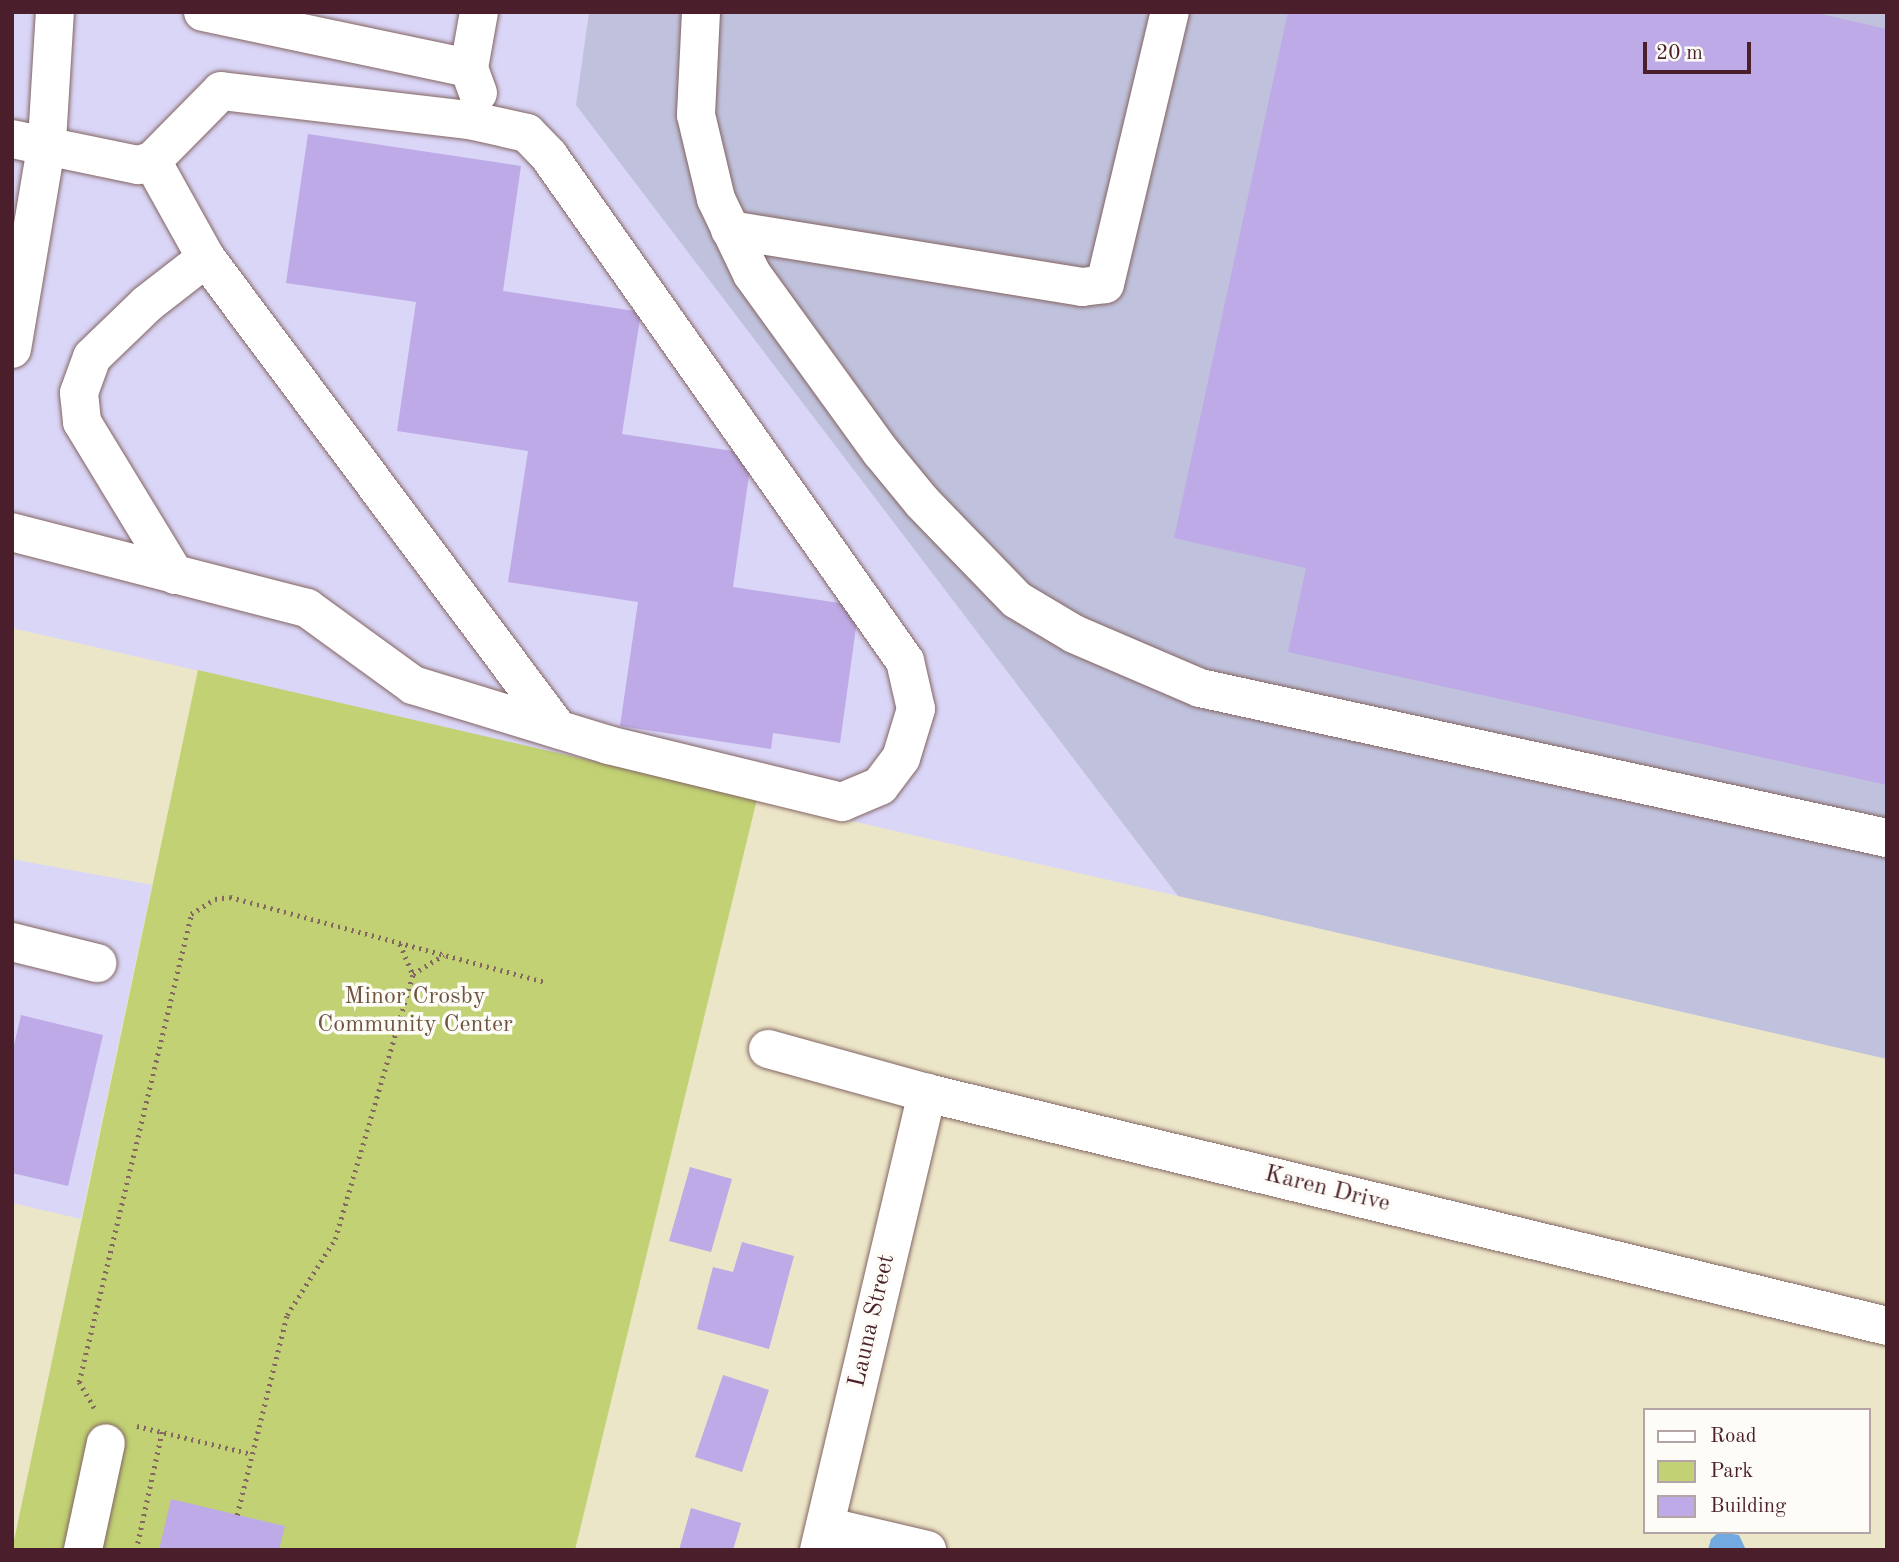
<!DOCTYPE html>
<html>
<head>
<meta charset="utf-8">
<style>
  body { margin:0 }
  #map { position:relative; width:1899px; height:1562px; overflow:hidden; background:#ece6c8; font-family:"Old Standard TT",serif }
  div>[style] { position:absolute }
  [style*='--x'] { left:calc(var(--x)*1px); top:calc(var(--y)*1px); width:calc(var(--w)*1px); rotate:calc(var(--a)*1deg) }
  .built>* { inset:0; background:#dad6f7 }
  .industrial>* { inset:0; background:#c0c2dd }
  .green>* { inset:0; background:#c1d173 }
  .water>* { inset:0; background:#72a9e0 }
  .building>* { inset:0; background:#beaae7 }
  .path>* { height:4.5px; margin-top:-2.25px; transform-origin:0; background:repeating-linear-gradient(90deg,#836562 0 2px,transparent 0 7px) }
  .roads { filter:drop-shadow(0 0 2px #836562) drop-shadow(0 0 2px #836562) }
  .minor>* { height:38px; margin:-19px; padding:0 19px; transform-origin:19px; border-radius:19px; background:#fff }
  span { translate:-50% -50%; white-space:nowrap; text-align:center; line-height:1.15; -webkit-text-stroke:7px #fdfcf7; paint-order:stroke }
  .park-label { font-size:24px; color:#6e5441 }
  .street-label { font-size:24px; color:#4a1f2b }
  .frame { position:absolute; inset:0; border:14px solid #4a1f2b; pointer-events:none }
  .legend { position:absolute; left:1643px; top:1408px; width:228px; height:126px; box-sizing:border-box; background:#fdfcf7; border:2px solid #b5a4a5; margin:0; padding:9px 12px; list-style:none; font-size:21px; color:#4a1f2b }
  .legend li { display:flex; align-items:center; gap:14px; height:35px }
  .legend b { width:35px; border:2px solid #b5a4a5 }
  .scale { position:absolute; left:1643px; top:42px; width:108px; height:32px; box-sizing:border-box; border:4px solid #4a1f2b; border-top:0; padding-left:9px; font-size:21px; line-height:24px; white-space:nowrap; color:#4a1f2b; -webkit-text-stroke:5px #fdfcf7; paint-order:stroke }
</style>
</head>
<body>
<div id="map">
  <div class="built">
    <div style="clip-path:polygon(12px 12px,589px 12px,577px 105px,1178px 896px,12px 628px)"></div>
    <div style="clip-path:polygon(12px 859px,152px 885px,81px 1219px,12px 1203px)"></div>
  </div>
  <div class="industrial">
    <div style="clip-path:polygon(589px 12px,1887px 12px,1887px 1059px,1178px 896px,576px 105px)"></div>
  </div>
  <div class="green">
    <div style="clip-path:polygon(198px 670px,757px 799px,575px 1550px,12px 1550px)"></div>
  </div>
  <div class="water">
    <div style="clip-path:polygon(1719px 1532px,1739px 1535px,1746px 1550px,1708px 1550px,1711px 1539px)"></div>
  </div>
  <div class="building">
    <div style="clip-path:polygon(1288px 12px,1812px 12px,1887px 29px,1887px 785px,1288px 652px,1306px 568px,1174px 538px)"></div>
    <div style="clip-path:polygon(308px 134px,521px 166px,503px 291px,641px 312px,622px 434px,752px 454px,733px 587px,859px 606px,840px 743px,773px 733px,771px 749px,620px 726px,638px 602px,508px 582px,528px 451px,397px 431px,416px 302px,286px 283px)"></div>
    <div style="clip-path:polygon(21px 1015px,103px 1035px,68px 1186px,12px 1173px,12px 1054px)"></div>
    <div style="clip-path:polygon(690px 1167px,732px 1179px,711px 1252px,669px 1241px)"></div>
    <div style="clip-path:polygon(742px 1242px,794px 1256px,769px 1349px,697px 1329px,713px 1267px,733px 1272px)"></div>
    <div style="clip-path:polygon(723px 1375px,769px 1390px,742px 1472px,695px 1457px)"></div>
    <div style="clip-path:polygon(171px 1499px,285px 1526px,279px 1550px,159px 1550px)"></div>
    <div style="clip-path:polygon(691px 1508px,741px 1523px,733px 1550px,679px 1550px)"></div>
  </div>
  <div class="path">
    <div style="--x:400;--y:944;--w:33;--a:67"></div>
    <div style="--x:94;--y:1408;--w:30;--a:-120"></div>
    <div style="--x:79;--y:1382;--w:481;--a:-76.5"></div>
    <div style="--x:191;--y:914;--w:28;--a:-32"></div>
    <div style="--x:215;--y:899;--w:15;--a:-8"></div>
    <div style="--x:230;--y:897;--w:325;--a:15.1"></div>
    <div style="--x:137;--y:1426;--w:118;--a:13.7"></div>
    <div style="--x:237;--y:1515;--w:206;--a:-76"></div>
    <div style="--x:287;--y:1315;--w:90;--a:-57.7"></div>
    <div style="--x:335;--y:1239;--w:276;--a:-73.6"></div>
    <div style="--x:413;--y:974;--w:36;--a:-32"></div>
    <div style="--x:136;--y:1550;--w:121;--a:-77.6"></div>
  </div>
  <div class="roads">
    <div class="minor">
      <div style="--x:203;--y:12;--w:272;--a:11.9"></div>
      <div style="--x:701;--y:12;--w:103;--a:92.8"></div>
      <div style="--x:696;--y:115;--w:86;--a:76.6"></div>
      <div style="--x:716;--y:199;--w:83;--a:64.4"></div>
      <div style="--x:752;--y:274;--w:220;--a:54.1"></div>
      <div style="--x:881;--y:452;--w:65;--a:50.6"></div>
      <div style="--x:922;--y:502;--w:136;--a:45.9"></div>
      <div style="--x:1017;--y:600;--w:66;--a:30.8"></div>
      <div style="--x:1074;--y:634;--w:137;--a:23.2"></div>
      <div style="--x:1200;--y:688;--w:703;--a:12.32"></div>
      <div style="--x:478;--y:93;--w:27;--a:-110"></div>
      <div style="--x:469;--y:68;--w:57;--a:-79.9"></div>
      <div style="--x:12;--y:139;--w:129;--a:11.7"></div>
      <div style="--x:138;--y:165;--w:15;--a:-16"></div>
      <div style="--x:152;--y:161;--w:98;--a:-45.4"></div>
      <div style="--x:221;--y:91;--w:250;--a:6.7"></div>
      <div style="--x:469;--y:120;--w:59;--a:12.6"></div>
      <div style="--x:527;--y:133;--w:32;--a:46"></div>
      <div style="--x:549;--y:156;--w:618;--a:54.82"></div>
      <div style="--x:905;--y:661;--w:49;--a:77.1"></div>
      <div style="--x:916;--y:709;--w:51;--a:107"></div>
      <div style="--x:901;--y:758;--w:35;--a:127"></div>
      <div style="--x:880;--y:786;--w:41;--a:157.2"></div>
      <div style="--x:842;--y:802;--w:240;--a:-166.3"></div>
      <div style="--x:609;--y:745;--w:205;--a:-163"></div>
      <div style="--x:413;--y:685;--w:131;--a:-144"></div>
      <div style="--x:307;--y:608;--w:305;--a:-165.6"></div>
      <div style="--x:152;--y:161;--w:111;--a:60.9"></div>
      <div style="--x:206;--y:258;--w:75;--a:142.1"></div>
      <div style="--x:147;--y:304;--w:76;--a:136.1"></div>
      <div style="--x:92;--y:357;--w:38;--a:110"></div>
      <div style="--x:79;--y:393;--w:29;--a:84"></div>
      <div style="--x:82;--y:422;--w:179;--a:58.7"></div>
      <div style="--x:730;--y:230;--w:357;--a:9.2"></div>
      <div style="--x:1082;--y:287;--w:23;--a:-7"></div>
      <div style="--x:1105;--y:284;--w:280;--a:-76.6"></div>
      <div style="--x:206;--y:258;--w:588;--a:53.23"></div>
      <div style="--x:12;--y:349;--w:211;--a:-80.4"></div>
      <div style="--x:47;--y:141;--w:129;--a:-86.5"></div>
      <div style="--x:12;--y:942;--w:88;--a:13.9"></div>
      <div style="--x:768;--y:1049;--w:165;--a:15.5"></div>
      <div style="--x:927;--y:1093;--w:988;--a:13.64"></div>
      <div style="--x:825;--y:1526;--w:105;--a:13.2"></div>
      <div style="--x:83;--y:1550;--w:109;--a:-77.9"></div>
      <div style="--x:819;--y:1550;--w:470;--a:-76.7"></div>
    </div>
  </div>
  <div class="park-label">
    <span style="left:415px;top:1012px">Minor Crosby<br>Community Center</span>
  </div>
  <div class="street-label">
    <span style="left:1327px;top:1190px;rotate:14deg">Karen Drive</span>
    <span style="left:873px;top:1321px;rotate:-77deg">Launa Street</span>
  </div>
  <div class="frame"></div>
  <ul class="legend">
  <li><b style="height:9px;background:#fff"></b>Road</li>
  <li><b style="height:19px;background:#c1d173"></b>Park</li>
  <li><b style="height:19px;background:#beaae7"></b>Building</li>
  </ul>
  <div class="scale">20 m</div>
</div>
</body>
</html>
